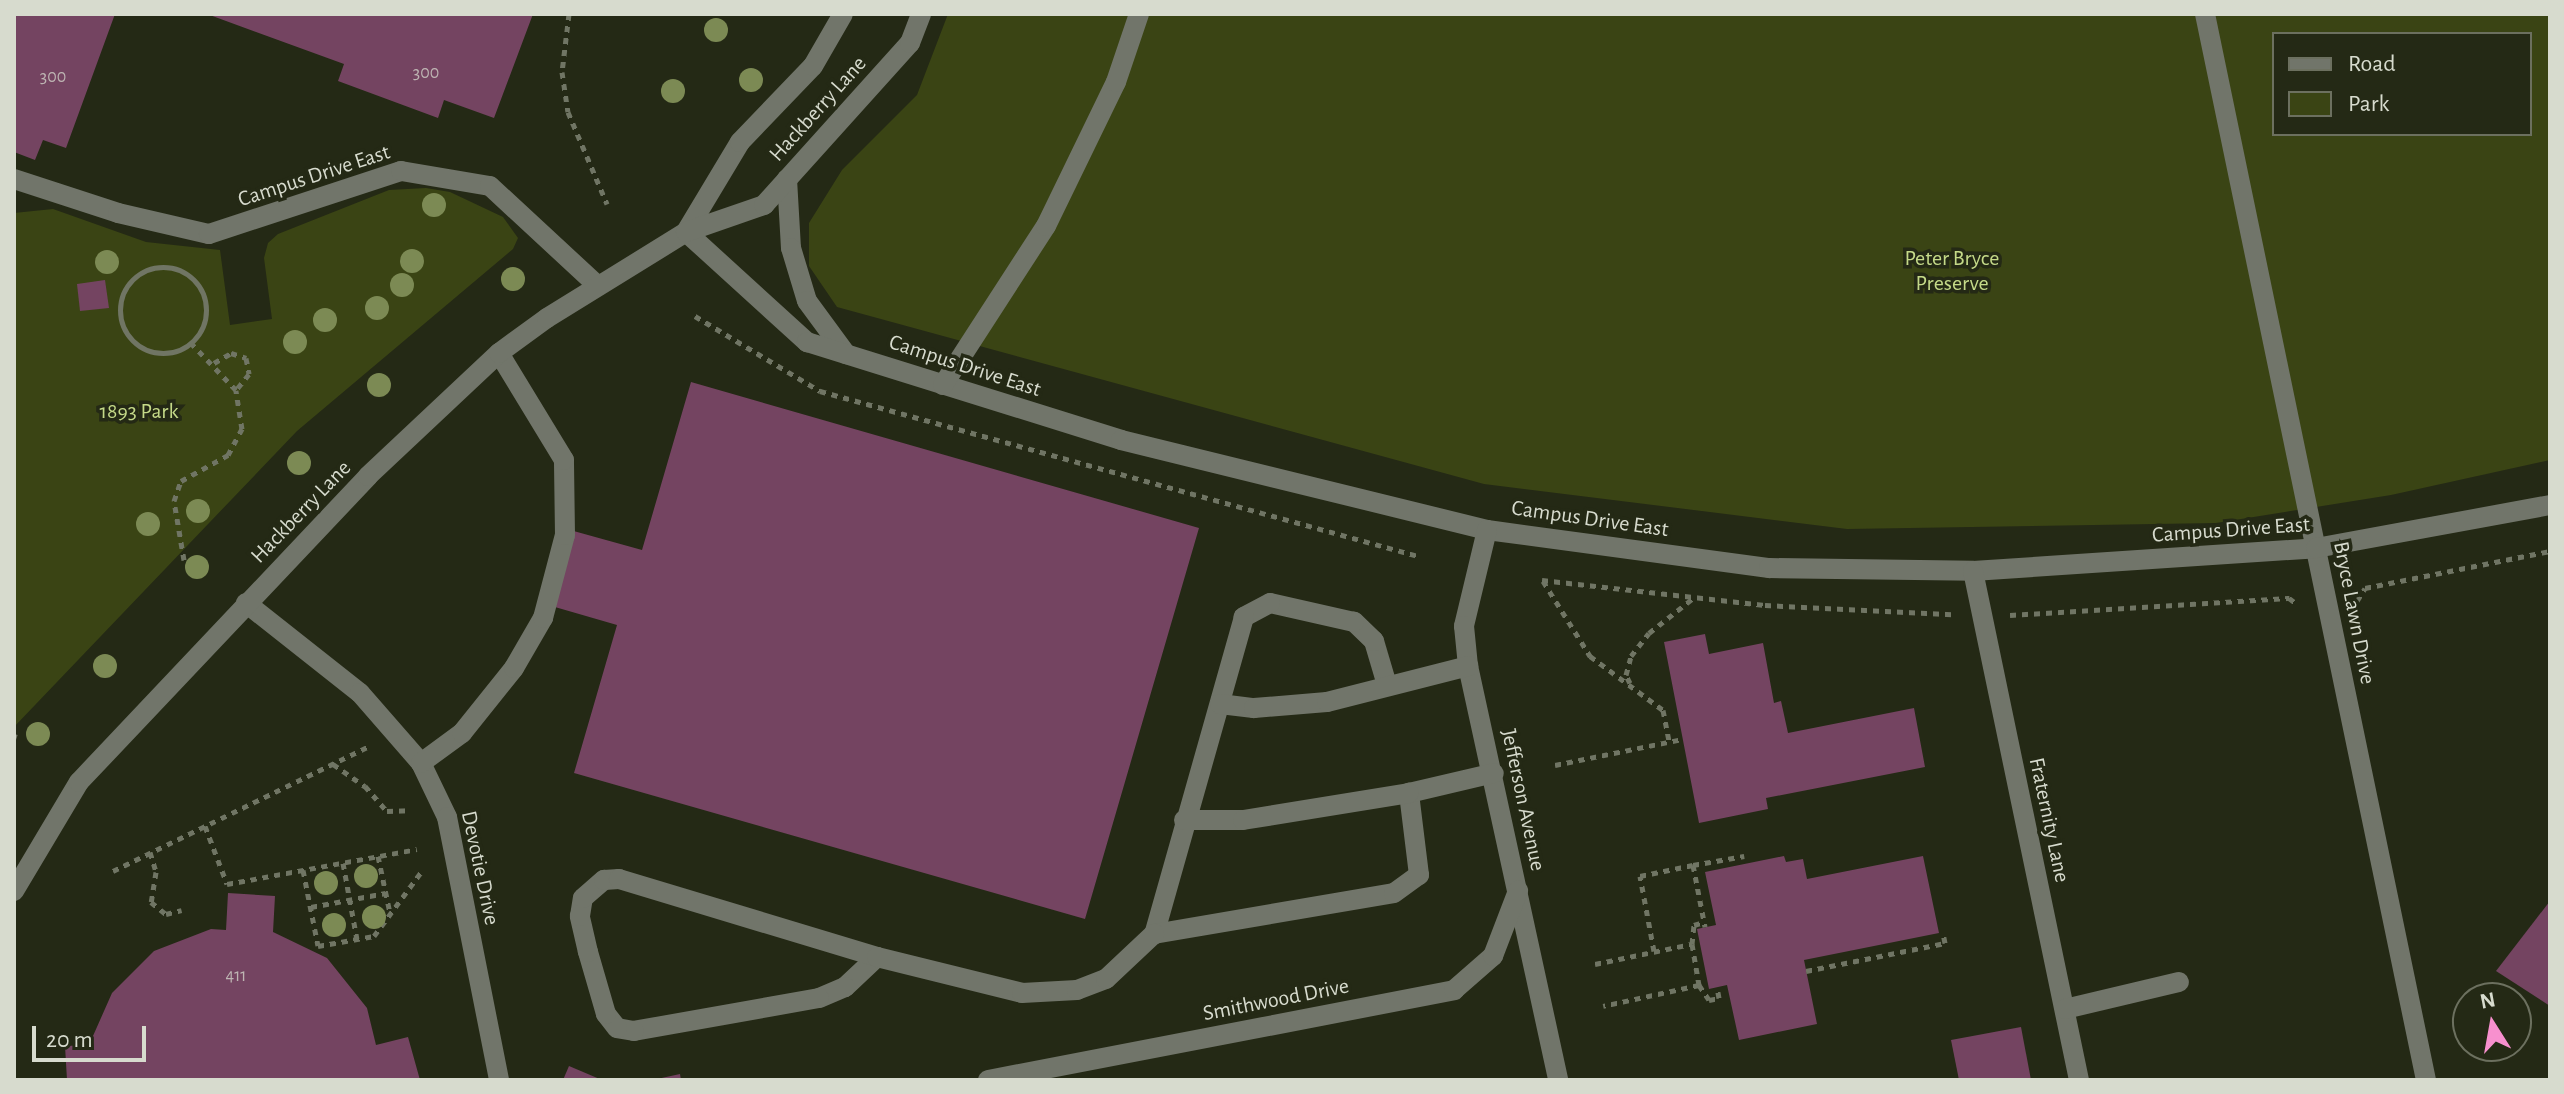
<!DOCTYPE html>
<html>
<head>
<meta charset="utf-8">
<style>
  body { margin:0 }
  #map { position:relative; width:2564px; height:1094px; overflow:hidden; background:#242915; font-family:"Alegreya Sans",sans-serif }
  div>[style] { position:absolute }
  [style*='--x'] { left:calc(var(--x)*1px); top:calc(var(--y)*1px); width:calc(var(--w)*1px); rotate:calc(var(--a)*1deg) }
  .green>* { inset:0; background:#3a4414 }
  .building>* { inset:0; background:#744461 }
  .path>* { height:5px; margin-top:-2.5px; transform-origin:0; background:repeating-linear-gradient(90deg,#707564 0 6px,transparent 0 12px) }
  .path>.ring { margin:-2.5px; padding:0; box-sizing:content-box; background:none; border:5px solid #707564; border-radius:50% }
  .minor>* { height:20px; margin:-10px; padding:0 10px; transform-origin:10px; border-radius:10px; background:#71756a }
  .trees>* { width:24px; height:24px; margin:-12px; border-radius:50%; background:#7c8a54 }
  span { translate:-50% -50%; white-space:nowrap; text-align:center; line-height:1.15; -webkit-text-stroke:7px #242915; paint-order:stroke }
  .number-label { font-size:18px; color:#beb5b3 }
  .number-label span { -webkit-text-stroke-width:0 }
  .street-label { font-size:22px; color:#d7dbce }
  .park-label { font-size:22px; color:#c4d988 }
  .frame { position:absolute; inset:0; border:16px solid #d7dbce; pointer-events:none }
  .legend { position:absolute; left:2272px; top:32px; width:260px; height:104px; box-sizing:border-box; background:#242915; border:2px solid #6c705f; margin:0; padding:10px 14px; list-style:none; font-size:24px; color:#d7dbce }
  .legend li { display:flex; align-items:center; gap:16px; height:40px }
  .legend b { width:40px; border:2px solid #6c705f }
  .north { position:absolute; left:2452px; top:982px; width:80px; height:80px; box-sizing:border-box; background:#242915; border:2px solid #6c705f; border-radius:50%; rotate:349deg; font-size:22px; font-weight:700; line-height:32px; text-align:center; color:#d7dbce }
  .north::after { content:''; display:block; margin:auto; width:28px; height:36px; background:#f790ce; clip-path:polygon(50% 0,100% 100%,50% 72%,0 100%) }
  .scale { position:absolute; left:32px; top:1026px; width:114px; height:36px; box-sizing:border-box; border:4px solid #d7dbce; border-top:0; padding-left:10px; font-size:24px; line-height:28px; white-space:nowrap; color:#d7dbce; -webkit-text-stroke:6px #242915; paint-order:stroke }
</style>
</head>
<body>
<div id="map">
  <div class="green">
    <div style="clip-path:polygon(evenodd,948px 14px,2550px 14px,2550px 460px,2391px 495px,2216px 523px,1847px 529px,1484px 484px,837px 307px,809px 266px,809px 223px,842px 170px,917px 95px,948px 14px,2274px 34px,2530px 34px,2530px 134px,2274px 134px,2274px 34px)"></div>
    <div style="clip-path:polygon(426px 188px,450px 192px,503px 217px,518px 238px,513px 249px,297px 431px,14px 727px,14px 213px,53px 209px,146px 242px,220px 250px,230px 325px,272px 319px,264px 258px,268px 243px,278px 234px,389px 190px)"></div>
  </div>
  <div class="building">
    <div style="clip-path:polygon(14px 14px,115px 14px,66px 148px,43px 140px,35px 160px,14px 152px)"></div>
    <div style="clip-path:polygon(207px 14px,533px 14px,494px 118px,444px 100px,438px 118px,338px 81px,344px 64px)"></div>
    <div style="clip-path:polygon(105px 280px,109px 308px,80px 311px,77px 284px)"></div>
    <div style="clip-path:polygon(691px 382px,1199px 528px,1085px 919px,574px 773px,617px 625px,548px 605px,570px 530px,642px 550px)"></div>
    <div style="clip-path:polygon(1705px 634px,1709px 654px,1763px 643px,1774px 703px,1781px 701px,1788px 733px,1914px 708px,1925px 767px,1766px 798px,1768px 809px,1699px 823px,1664px 642px)"></div>
    <div style="clip-path:polygon(1784px 856px,1786px 862px,1803px 859px,1807px 879px,1923px 856px,1939px 933px,1804px 960px,1817px 1024px,1739px 1040px,1727px 985px,1709px 989px,1697px 929px,1716px 925px,1705px 872px)"></div>
    <div style="clip-path:polygon(228px 893px,275px 896px,273px 932px,327px 958px,367px 1008px,376px 1045px,408px 1037px,420px 1080px,67px 1080px,65px 1046px,89px 1045px,112px 993px,154px 951px,211px 929px,226px 930px)"></div>
    <div style="clip-path:polygon(2550px 901px,2550px 1006px,2496px 971px)"></div>
    <div style="clip-path:polygon(2021px 1027px,2031px 1080px,1959px 1080px,1951px 1040px)"></div>
    <div style="clip-path:polygon(569px 1066px,602px 1080px,563px 1080px)"></div>
    <div style="clip-path:polygon(680px 1074px,681px 1080px,657px 1080px,657px 1079px)"></div>
  </div>
  <div class="path">
    <div style="--x:569;--y:14;--w:58;--a:96.9"></div>
    <div style="--x:562;--y:72;--w:40;--a:81.5"></div>
    <div style="--x:568;--y:112;--w:100;--a:67"></div>
    <div class="ring" style="left:120px;top:267px;width:81px;height:81px"></div>
    <div style="--x:695;--y:316;--w:146;--a:31"></div>
    <div style="--x:820;--y:391;--w:620;--a:15.43"></div>
    <div style="--x:214;--y:363;--w:20;--a:-30"></div>
    <div style="--x:231;--y:353;--w:16;--a:18"></div>
    <div style="--x:246;--y:358;--w:16;--a:79"></div>
    <div style="--x:249;--y:374;--w:21;--a:129"></div>
    <div style="--x:184;--y:560;--w:60;--a:-99.6"></div>
    <div style="--x:174;--y:501;--w:21;--a:-71"></div>
    <div style="--x:181;--y:481;--w:54;--a:-29"></div>
    <div style="--x:228;--y:455;--w:30;--a:-62"></div>
    <div style="--x:242;--y:429;--w:39;--a:-99"></div>
    <div style="--x:236;--y:390;--w:65;--a:-133.8"></div>
    <div style="--x:1542;--y:580;--w:224;--a:6.4"></div>
    <div style="--x:1765;--y:605;--w:187;--a:2.8"></div>
    <div style="--x:1543;--y:581;--w:89;--a:57.9"></div>
    <div style="--x:1590;--y:656;--w:91;--a:36.5"></div>
    <div style="--x:1663;--y:710;--w:33;--a:79"></div>
    <div style="--x:2357;--y:601;--w:15;--a:-58"></div>
    <div style="--x:2365;--y:588;--w:189;--a:-11.3"></div>
    <div style="--x:2010;--y:615;--w:280;--a:-3.5"></div>
    <div style="--x:2289;--y:598;--w:10;--a:37"></div>
    <div style="--x:1630;--y:683;--w:9;--a:-117"></div>
    <div style="--x:1626;--y:675;--w:20;--a:-75"></div>
    <div style="--x:1631;--y:656;--w:29;--a:-52"></div>
    <div style="--x:1649;--y:633;--w:55;--a:-38.3"></div>
    <div style="--x:14;--y:736;--w:3;--a:18"></div>
    <div style="--x:333;--y:764;--w:39;--a:35"></div>
    <div style="--x:365;--y:786;--w:33;--a:49"></div>
    <div style="--x:387;--y:811;--w:23;--a:-2"></div>
    <div style="--x:1555;--y:765;--w:131;--a:-11.5"></div>
    <div style="--x:205;--y:826;--w:62;--a:69.2"></div>
    <div style="--x:227;--y:884;--w:193;--a:-10.4"></div>
    <div style="--x:150;--y:852;--w:21;--a:73"></div>
    <div style="--x:156;--y:872;--w:30;--a:99"></div>
    <div style="--x:151;--y:902;--w:19;--a:39"></div>
    <div style="--x:166;--y:914;--w:16;--a:-14"></div>
    <div style="--x:378;--y:856;--w:58;--a:78.1"></div>
    <div style="--x:343;--y:863;--w:77;--a:79.6"></div>
    <div style="--x:1693;--y:865;--w:52;--a:-10"></div>
    <div style="--x:303;--y:870;--w:77;--a:78.8"></div>
    <div style="--x:318;--y:946;--w:57;--a:-10.1"></div>
    <div style="--x:374;--y:936;--w:81;--a:-53.6"></div>
    <div style="--x:113;--y:871;--w:283;--a:-26"></div>
    <div style="--x:311;--y:907;--w:76;--a:-10.6"></div>
    <div style="--x:1692;--y:944;--w:19;--a:-84"></div>
    <div style="--x:1694;--y:925;--w:10;--a:-17"></div>
    <div style="--x:1654;--y:951;--w:76;--a:-100.6"></div>
    <div style="--x:1640;--y:876;--w:54;--a:-11.7"></div>
    <div style="--x:1693;--y:865;--w:63;--a:79"></div>
    <div style="--x:1595;--y:964;--w:99;--a:-11.7"></div>
    <div style="--x:1692;--y:944;--w:42;--a:80.3"></div>
    <div style="--x:1699;--y:985;--w:98;--a:167.7"></div>
    <div style="--x:1806;--y:971;--w:142;--a:-11.4"></div>
    <div style="--x:1945;--y:943;--w:10;--a:-101"></div>
    <div style="--x:1699;--y:985;--w:18;--a:56"></div>
    <div style="--x:1709;--y:1000;--w:10;--a:-11"></div>
    <div style="--x:1719;--y:998;--w:11;--a:-100"></div>
  </div>
  <div class="minor">
    <div style="--x:2205;--y:14;--w:1089;--a:78.29"></div>
    <div style="--x:14;--y:179;--w:109;--a:18.1"></div>
    <div style="--x:118;--y:213;--w:93;--a:13"></div>
    <div style="--x:209;--y:234;--w:202;--a:-18.2"></div>
    <div style="--x:401;--y:171;--w:90;--a:9.6"></div>
    <div style="--x:490;--y:186;--w:147;--a:42.8"></div>
    <div style="--x:787;--y:179;--w:69;--a:86.7"></div>
    <div style="--x:791;--y:248;--w:55;--a:73.2"></div>
    <div style="--x:807;--y:301;--w:66;--a:53.7"></div>
    <div style="--x:686;--y:232;--w:164;--a:42.3"></div>
    <div style="--x:807;--y:342;--w:329;--a:17.3"></div>
    <div style="--x:1121;--y:440;--w:377;--a:13.8"></div>
    <div style="--x:1487;--y:530;--w:285;--a:7.7"></div>
    <div style="--x:1769;--y:568;--w:204;--a:0.8"></div>
    <div style="--x:1973;--y:571;--w:344;--a:-3.8"></div>
    <div style="--x:2316;--y:548;--w:238;--a:-10.4"></div>
    <div style="--x:686;--y:232;--w:105;--a:-59"></div>
    <div style="--x:740;--y:142;--w:105;--a:-46.2"></div>
    <div style="--x:813;--y:66;--w:60;--a:-60"></div>
    <div style="--x:943;--y:385;--w:189;--a:-57.1"></div>
    <div style="--x:1046;--y:226;--w:160;--a:-64.1"></div>
    <div style="--x:1116;--y:82;--w:72;--a:-71.3"></div>
    <div style="--x:1487;--y:530;--w:99;--a:103.5"></div>
    <div style="--x:1464;--y:626;--w:40;--a:84.3"></div>
    <div style="--x:1468;--y:666;--w:424;--a:77.7"></div>
    <div style="--x:1973;--y:571;--w:520;--a:78.24"></div>
    <div style="--x:246;--y:603;--w:145;--a:38.3"></div>
    <div style="--x:360;--y:693;--w:93;--a:48.9"></div>
    <div style="--x:421;--y:763;--w:60;--a:64.3"></div>
    <div style="--x:447;--y:817;--w:268;--a:78.8"></div>
    <div style="--x:1387;--y:685;--w:46;--a:-106.5"></div>
    <div style="--x:1374;--y:641;--w:28;--a:-136"></div>
    <div style="--x:1354;--y:622;--w:86;--a:-167.3"></div>
    <div style="--x:1270;--y:603;--w:30;--a:152"></div>
    <div style="--x:1244;--y:617;--w:330;--a:105.8"></div>
    <div style="--x:1154;--y:934;--w:243;--a:-9.7"></div>
    <div style="--x:1394;--y:893;--w:31;--a:-36"></div>
    <div style="--x:1419;--y:875;--w:83;--a:-97"></div>
    <div style="--x:1409;--y:793;--w:87;--a:-13.2"></div>
    <div style="--x:1220;--y:704;--w:34;--a:7"></div>
    <div style="--x:1254;--y:708;--w:73;--a:-4.7"></div>
    <div style="--x:1327;--y:702;--w:146;--a:-14.3"></div>
    <div style="--x:421;--y:763;--w:51;--a:-36.2"></div>
    <div style="--x:462;--y:733;--w:83;--a:-51.3"></div>
    <div style="--x:514;--y:668;--w:58;--a:-59.9"></div>
    <div style="--x:543;--y:618;--w:86;--a:-75.2"></div>
    <div style="--x:565;--y:535;--w:75;--a:-90.8"></div>
    <div style="--x:564;--y:460;--w:125;--a:-121.3"></div>
    <div style="--x:1184;--y:820;--w:59;--a:0"></div>
    <div style="--x:1243;--y:820;--w:168;--a:-9.2"></div>
    <div style="--x:14;--y:891;--w:127;--a:-59.2"></div>
    <div style="--x:79;--y:782;--w:421;--a:-46.6"></div>
    <div style="--x:368;--y:476;--w:180;--a:-43.2"></div>
    <div style="--x:499;--y:353;--w:59;--a:-36.1"></div>
    <div style="--x:547;--y:318;--w:163;--a:-31.7"></div>
    <div style="--x:686;--y:232;--w:83;--a:-19.1"></div>
    <div style="--x:764;--y:205;--w:218;--a:-48"></div>
    <div style="--x:910;--y:43;--w:31;--a:-69"></div>
    <div style="--x:877;--y:957;--w:44;--a:136.8"></div>
    <div style="--x:845;--y:987;--w:28;--a:157"></div>
    <div style="--x:819;--y:998;--w:188;--a:169.9"></div>
    <div style="--x:634;--y:1031;--w:17;--a:-170"></div>
    <div style="--x:617;--y:1028;--w:18;--a:-128"></div>
    <div style="--x:606;--y:1014;--w:65;--a:-106.2"></div>
    <div style="--x:588;--y:952;--w:37;--a:-103"></div>
    <div style="--x:580;--y:916;--w:18;--a:-81"></div>
    <div style="--x:583;--y:898;--w:28;--a:-41"></div>
    <div style="--x:604;--y:880;--w:15;--a:-4"></div>
    <div style="--x:619;--y:879;--w:270;--a:16.8"></div>
    <div style="--x:877;--y:957;--w:149;--a:13.9"></div>
    <div style="--x:1022;--y:993;--w:55;--a:-3.1"></div>
    <div style="--x:1077;--y:990;--w:31;--a:-21"></div>
    <div style="--x:1106;--y:979;--w:66;--a:-43.2"></div>
    <div style="--x:2065;--y:1009;--w:117;--a:-13.3"></div>
    <div style="--x:988;--y:1080;--w:475;--a:-10.9"></div>
    <div style="--x:1454;--y:990;--w:52;--a:-41.1"></div>
    <div style="--x:1493;--y:956;--w:70;--a:-69"></div>
  </div>
  <div class="trees">
    <div style="left:716px;top:30px"></div>
    <div style="left:751px;top:80px"></div>
    <div style="left:673px;top:91px"></div>
    <div style="left:434px;top:205px"></div>
    <div style="left:412px;top:261px"></div>
    <div style="left:107px;top:262px"></div>
    <div style="left:513px;top:279px"></div>
    <div style="left:402px;top:285px"></div>
    <div style="left:377px;top:308px"></div>
    <div style="left:325px;top:320px"></div>
    <div style="left:295px;top:342px"></div>
    <div style="left:379px;top:385px"></div>
    <div style="left:299px;top:463px"></div>
    <div style="left:198px;top:511px"></div>
    <div style="left:148px;top:524px"></div>
    <div style="left:197px;top:567px"></div>
    <div style="left:105px;top:666px"></div>
    <div style="left:38px;top:734px"></div>
    <div style="left:366px;top:876px"></div>
    <div style="left:326px;top:883px"></div>
    <div style="left:374px;top:917px"></div>
    <div style="left:334px;top:925px"></div>
  </div>
  <div class="number-label">
    <span style="left:426px;top:73px">300</span>
    <span style="left:53px;top:77px">300</span>
    <span style="left:236px;top:976px">411</span>
  </div>
  <div class="street-label">
    <span style="left:818px;top:109px;rotate:-48deg">Hackberry Lane</span>
    <span style="left:314px;top:176px;rotate:-18deg">Campus Drive East</span>
    <span style="left:965px;top:366px;rotate:18deg">Campus Drive East</span>
    <span style="left:301px;top:512px;rotate:-46deg">Hackberry Lane</span>
    <span style="left:1590px;top:519px;rotate:8deg">Campus Drive East</span>
    <span style="left:2231px;top:530px;rotate:-4deg">Campus Drive East</span>
    <span style="left:2354px;top:613px;rotate:79deg">Bryce Lawn Drive</span>
    <span style="left:1523px;top:800px;rotate:78deg">Jefferson Avenue</span>
    <span style="left:2049px;top:820px;rotate:78deg">Fraternity Lane</span>
    <span style="left:480px;top:868px;rotate:78deg">Devotie Drive</span>
    <span style="left:1276px;top:1000px;rotate:-11deg">Smithwood Drive</span>
  </div>
  <div class="park-label">
    <span style="left:1952px;top:271px">Peter Bryce<br>Preserve</span>
    <span style="left:139px;top:412px">1893 Park</span>
  </div>
  <div class="frame"></div>
  <ul class="legend">
  <li><b style="height:10px;background:#71756a"></b>Road</li>
  <li><b style="height:22px;background:#3a4414"></b>Park</li>
  </ul>
  <div class="north">N</div>
  <div class="scale">20 m</div>
</div>
</body>
</html>
